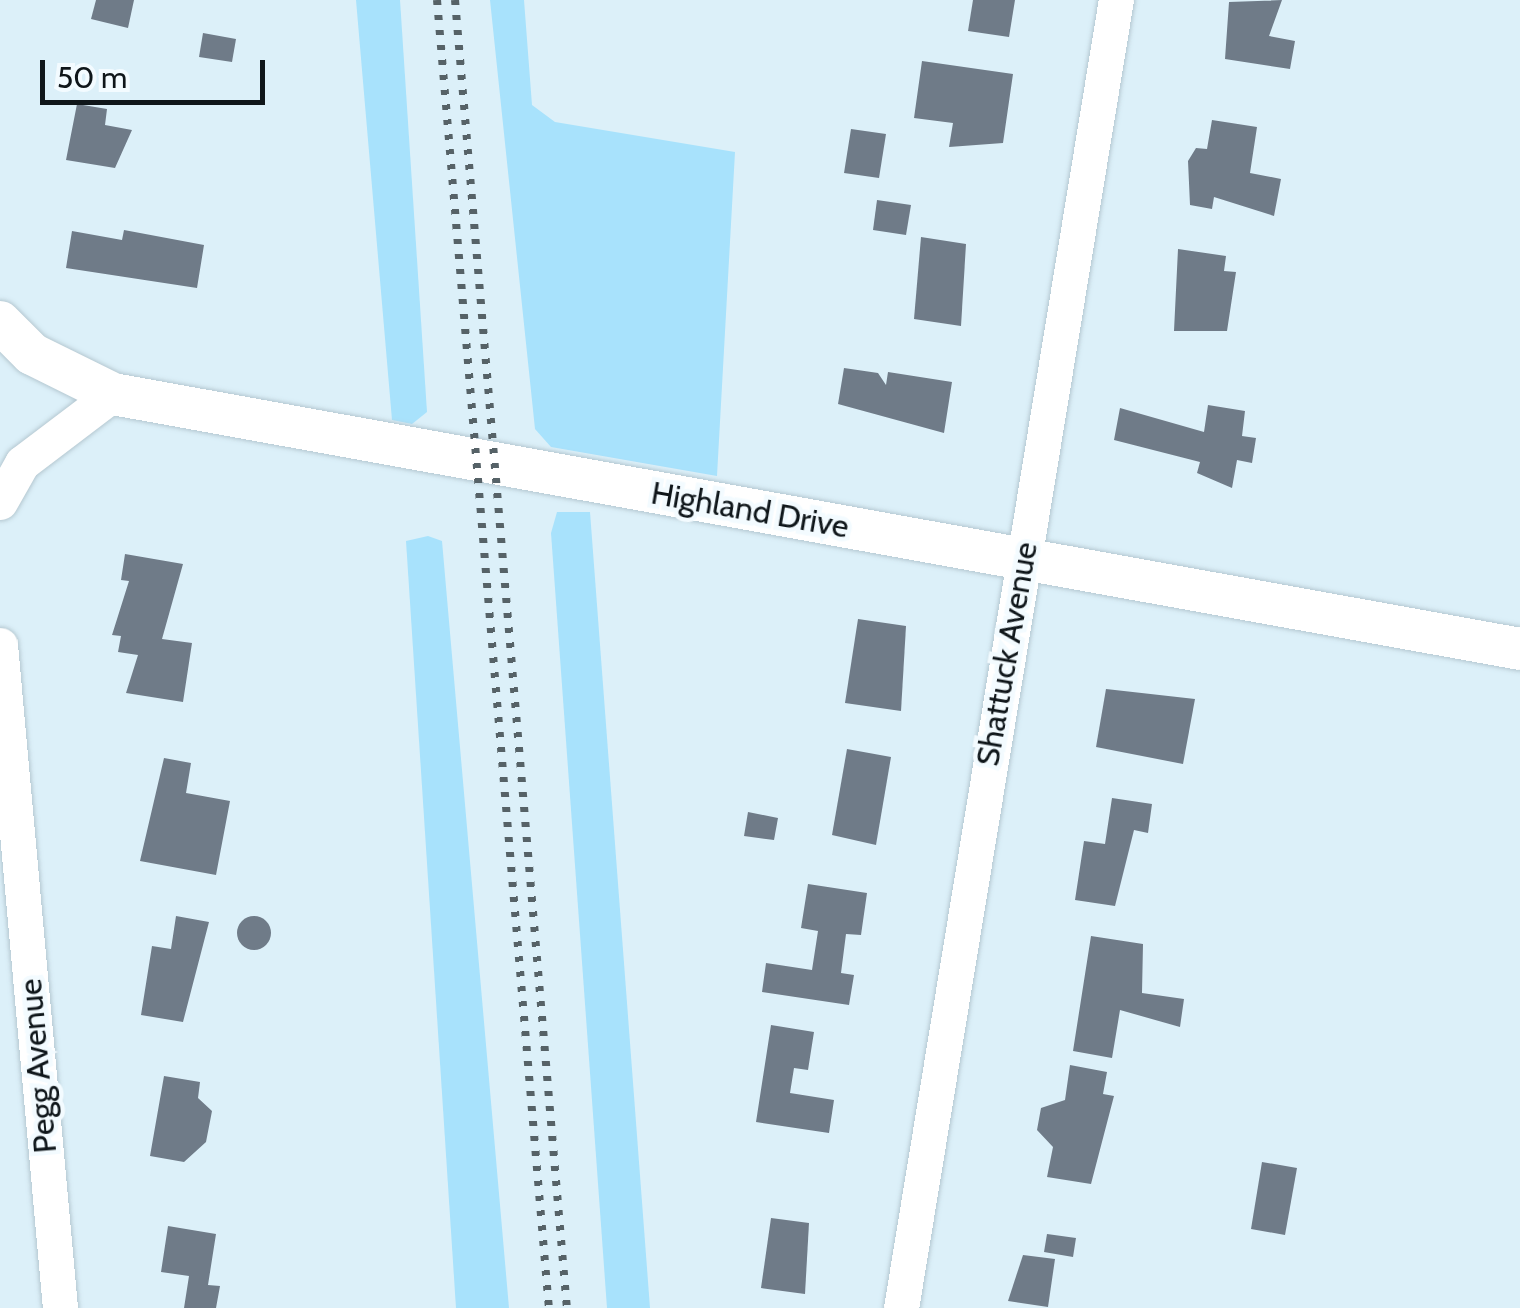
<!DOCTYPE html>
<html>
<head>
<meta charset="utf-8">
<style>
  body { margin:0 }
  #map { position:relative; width:1520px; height:1308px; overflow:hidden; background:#dcf0f9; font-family:Cabin,sans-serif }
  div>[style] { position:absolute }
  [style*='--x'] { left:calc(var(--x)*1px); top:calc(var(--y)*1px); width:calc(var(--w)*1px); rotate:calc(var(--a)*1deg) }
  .green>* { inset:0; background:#a8e2fc }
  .building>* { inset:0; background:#6f7b88 }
  .round { border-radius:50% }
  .roads { filter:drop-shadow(0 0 2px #b5c8d1) drop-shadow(0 0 2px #b5c8d1) }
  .minor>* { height:35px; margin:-17.5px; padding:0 17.5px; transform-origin:17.5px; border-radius:17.5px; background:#fff }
  .tertiary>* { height:42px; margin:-21px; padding:0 21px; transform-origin:21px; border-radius:21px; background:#fff }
  .rail>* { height:8px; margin-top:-4px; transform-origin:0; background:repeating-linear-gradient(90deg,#566267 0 5px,transparent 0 15px) }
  span { translate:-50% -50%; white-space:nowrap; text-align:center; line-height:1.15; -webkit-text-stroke:9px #f3fbff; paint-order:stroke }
  .street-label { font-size:32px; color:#0f161a }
  .scale { position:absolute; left:40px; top:60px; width:225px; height:45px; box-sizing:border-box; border:5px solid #0f161a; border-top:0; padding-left:12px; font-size:30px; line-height:35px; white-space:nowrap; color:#0f161a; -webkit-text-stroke:8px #f3fbff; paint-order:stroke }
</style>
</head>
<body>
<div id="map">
  <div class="green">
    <div style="clip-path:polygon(356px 0,400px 0,427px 412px,412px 424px,392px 420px)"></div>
    <div style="clip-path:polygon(490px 0,524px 0,532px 105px,555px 122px,735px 152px,717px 476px,551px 447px,535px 429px)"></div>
    <div style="clip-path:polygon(557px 512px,590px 512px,650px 1308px,607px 1308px,551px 533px)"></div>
    <div style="clip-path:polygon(428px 536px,442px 541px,509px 1308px,456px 1308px,406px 541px)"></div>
  </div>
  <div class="building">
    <div style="clip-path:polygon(96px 0,134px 0,128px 28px,91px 19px)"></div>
    <div style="clip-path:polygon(973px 0,1015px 0,1009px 37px,968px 31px)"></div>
    <div style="clip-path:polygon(1282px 0,1269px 36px,1295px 41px,1290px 69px,1225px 59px,1229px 2px)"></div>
    <div style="clip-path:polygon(203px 33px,236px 39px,232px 62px,199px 57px)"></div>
    <div style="clip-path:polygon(922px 61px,1013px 74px,1003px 143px,949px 147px,953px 123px,914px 118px)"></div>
    <div style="clip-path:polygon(77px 104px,107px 109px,105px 125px,132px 130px,115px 168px,66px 160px)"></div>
    <div style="clip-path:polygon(1212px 120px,1257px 127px,1250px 173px,1281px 179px,1274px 216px,1214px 197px,1212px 209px,1190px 205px,1188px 161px,1196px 148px,1207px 149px)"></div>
    <div style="clip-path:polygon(851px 129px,886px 134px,879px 178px,844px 173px)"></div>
    <div style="clip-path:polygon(877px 200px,911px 205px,906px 235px,873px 230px)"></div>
    <div style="clip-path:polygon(124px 230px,204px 245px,197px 288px,66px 268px,72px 231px,122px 240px)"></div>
    <div style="clip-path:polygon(921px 237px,966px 244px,961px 326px,914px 319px)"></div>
    <div style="clip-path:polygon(1178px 249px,1226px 256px,1224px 271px,1236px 272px,1227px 331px,1174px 331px)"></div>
    <div style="clip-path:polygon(844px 368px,878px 373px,886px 385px,888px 372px,952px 382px,944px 433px,838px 404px)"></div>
    <div style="clip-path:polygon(1208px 405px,1245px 411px,1242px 436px,1256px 438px,1252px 463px,1237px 460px,1232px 488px,1197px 473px,1200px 462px,1114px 440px,1120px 408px,1204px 432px)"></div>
    <div style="clip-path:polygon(125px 554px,183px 564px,162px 639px,192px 643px,183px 702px,126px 693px,138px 655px,118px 652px,121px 636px,112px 635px,129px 581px,121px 580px)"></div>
    <div style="clip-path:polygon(858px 619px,906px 626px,901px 711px,845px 703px)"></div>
    <div style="clip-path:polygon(1106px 689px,1195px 699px,1183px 764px,1096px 747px)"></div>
    <div style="clip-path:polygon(847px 749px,891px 757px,876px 845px,832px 835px)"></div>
    <div style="clip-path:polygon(164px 758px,191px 763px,186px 793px,230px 801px,216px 875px,140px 861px)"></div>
    <div style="clip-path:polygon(1112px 798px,1152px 804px,1148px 833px,1134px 830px,1115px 906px,1075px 900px,1084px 841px,1105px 844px)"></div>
    <div style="clip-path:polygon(748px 812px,778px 818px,774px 840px,744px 836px)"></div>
    <div style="clip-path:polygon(808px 884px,867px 893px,861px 935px,846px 934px,841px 973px,854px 975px,849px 1005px,762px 992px,766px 963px,812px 970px,818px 931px,801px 928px)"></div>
    <div class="round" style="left:237px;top:916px;width:34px;height:34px"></div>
    <div style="clip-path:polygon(176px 916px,209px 922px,183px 1022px,141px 1015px,152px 946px,171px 949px)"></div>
    <div style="clip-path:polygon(1091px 936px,1143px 944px,1142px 993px,1184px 999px,1180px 1027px,1120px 1010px,1112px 1058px,1073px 1051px)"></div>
    <div style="clip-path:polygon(771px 1025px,814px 1032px,808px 1070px,794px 1068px,790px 1093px,834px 1100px,829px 1133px,756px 1122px)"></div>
    <div style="clip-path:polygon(1070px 1065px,1107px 1072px,1103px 1094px,1114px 1096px,1091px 1184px,1047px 1177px,1053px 1147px,1037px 1130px,1041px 1108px,1065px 1100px)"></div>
    <div style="clip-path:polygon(164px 1076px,200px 1082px,198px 1098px,212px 1111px,206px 1142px,184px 1162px,150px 1156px)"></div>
    <div style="clip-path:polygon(1262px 1162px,1297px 1168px,1285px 1235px,1251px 1229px)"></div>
    <div style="clip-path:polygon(771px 1218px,809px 1223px,805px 1294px,761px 1288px)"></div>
    <div style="clip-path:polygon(168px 1226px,216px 1234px,208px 1285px,220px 1286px,216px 1308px,184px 1308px,189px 1276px,161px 1272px)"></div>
    <div style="clip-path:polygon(1047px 1234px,1076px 1238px,1073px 1257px,1044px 1252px)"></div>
    <div style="clip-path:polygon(1023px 1255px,1055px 1259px,1048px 1307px,1008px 1301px)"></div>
  </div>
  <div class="roads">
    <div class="minor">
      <div style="--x:0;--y:502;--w:45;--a:-60.6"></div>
      <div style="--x:22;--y:463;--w:114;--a:-37.2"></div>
      <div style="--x:0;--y:645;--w:666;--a:84.83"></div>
      <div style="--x:901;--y:1308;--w:1326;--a:-80.67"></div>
    </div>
    <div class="tertiary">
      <div style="--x:0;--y:322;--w:45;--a:45"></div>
      <div style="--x:32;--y:354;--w:90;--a:26.3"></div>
      <div style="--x:113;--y:394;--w:1430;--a:10.27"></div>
    </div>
  </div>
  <div class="rail">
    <div style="--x:437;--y:0;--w:1313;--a:85.11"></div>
    <div style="--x:455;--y:0;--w:1313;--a:85.11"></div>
  </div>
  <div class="street-label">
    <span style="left:750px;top:510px;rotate:10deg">Highland Drive</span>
    <span style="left:1007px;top:654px;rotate:-80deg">Shattuck Avenue</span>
    <span style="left:38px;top:1066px;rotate:-95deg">Pegg Avenue</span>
  </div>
  <div class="scale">50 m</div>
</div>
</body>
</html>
